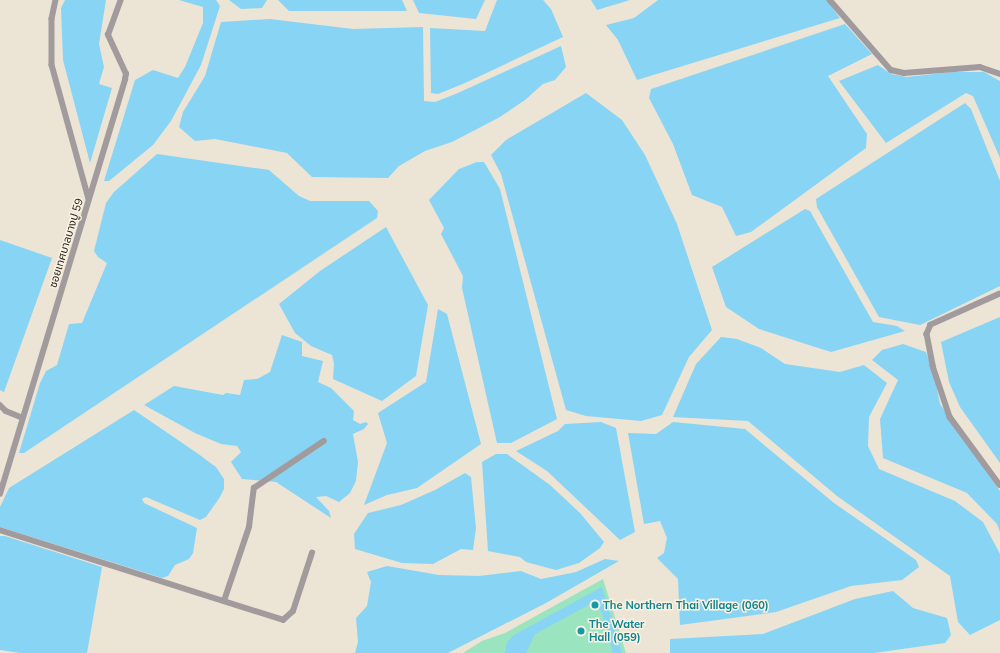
<!DOCTYPE html>
<html>
<head>
<meta charset="utf-8">
<style>
  body { margin:0 }
  #map { position:relative; width:1000px; height:653px; overflow:hidden; background:#ece4d5; font-family:Mulish,"Noto Sans Thai",sans-serif }
  div>[style] { position:absolute }
  [style*='--x'] { left:calc(var(--x)*1px); top:calc(var(--y)*1px); width:calc(var(--w)*1px); rotate:calc(var(--a)*1deg) }
  .green>* { inset:0; background:#9ae4bf }
  .water>* { inset:0; background:#88d4f5 }
  .minor>* { height:5.5px; margin:-2.75px; padding:0 2.75px; transform-origin:2.75px; border-radius:2.75px; background:#a29b9d }
  .dots>* { width:11px; height:11px; translate:-50% -50%; box-sizing:border-box; border:2px solid #f9f1e2; border-radius:50% }
  span { translate:-50% -50%; white-space:nowrap; text-align:center; line-height:1.15; -webkit-text-stroke:3px #f9f1e2; paint-order:stroke }
  .street-label { font-size:11px; color:#292620 }
  .culture-label { font-size:11px; color:#0d838f; font-weight:700 }
  .left { translate:0 -50%; text-align:left }
</style>
</head>
<body>
<div id="map">
  <div class="green">
    <div style="clip-path:polygon(603px 579px,626px 653px,463px 653px,482px 641px,505px 633px)"></div>
  </div>
  <div class="water">
    <div style="clip-path:polygon(65px 0,106px 0,99px 44px,104px 67px,99px 84px,112px 88px,90px 163px,63px 60px,61px 8px)"></div>
    <div style="clip-path:polygon(179px 0,216px 0,220px 6px,201px 65px,171px 121px,153px 145px,109px 181px,104px 181px,135px 80px,153px 70px,178px 78px,185px 67px,203px 23px,203px 7px)"></div>
    <div style="clip-path:polygon(229px 0,267px 0,262px 8px,241px 9px)"></div>
    <div style="clip-path:polygon(278px 0,402px 0,407px 11px,289px 11px)"></div>
    <div style="clip-path:polygon(413px 0,485px 0,476px 19px,419px 13px)"></div>
    <div style="clip-path:polygon(497px 0,543px 0,551px 9px,563px 37px,465px 83px,438px 94px,431px 93px,430px 28px,485px 31px)"></div>
    <div style="clip-path:polygon(591px 0,630px 0,597px 10px)"></div>
    <div style="clip-path:polygon(658px 0,827px 0,840px 18px,637px 80px,618px 40px,606px 25px,634px 18px)"></div>
    <div style="clip-path:polygon(270px 19px,353px 29px,423px 27px,424px 101px,435px 102px,458px 93px,561px 46px,566px 67px,555px 80px,543px 84px,525px 100px,500px 117px,452px 142px,425px 151px,399px 166px,388px 178px,312px 177px,287px 153px,215px 139px,195px 141px,179px 127px,183px 112px,205px 76px,221px 22px)"></div>
    <div style="clip-path:polygon(845px 24px,872px 54px,828px 76px,867px 134px,866px 148px,751px 232px,736px 236px,722px 207px,692px 195px,673px 144px,649px 98px,651px 89px)"></div>
    <div style="clip-path:polygon(878px 65px,891px 74px,907px 77px,952px 72px,984px 72px,1000px 81px,1000px 158px,973px 96px,966px 93px,886px 143px,839px 81px)"></div>
    <div style="clip-path:polygon(586px 93px,622px 120px,645px 155px,677px 224px,712px 330px,689px 357px,662px 415px,641px 421px,586px 416px,566px 410px,501px 174px,491px 155px,506px 140px)"></div>
    <div style="clip-path:polygon(965px 103px,971px 109px,1000px 181px,1000px 286px,920px 325px,879px 317px,817px 207px,816px 199px)"></div>
    <div style="clip-path:polygon(157px 154px,269px 170px,299px 196px,310px 201px,369px 201px,378px 211px,377px 218px,24px 453px,19px 453px,40px 383px,46px 371px,57px 365px,69px 324px,82px 323px,107px 263px,98px 257px,94px 251px,106px 203px,114px 192px)"></div>
    <div style="clip-path:polygon(477px 162px,484px 162px,500px 189px,557px 419px,511px 443px,497px 443px,462px 288px,463px 276px,441px 234px,444px 228px,429px 200px,459px 169px)"></div>
    <div style="clip-path:polygon(805px 209px,810px 211px,873px 322px,897px 326px,905px 331px,831px 352px,759px 329px,726px 307px,712px 267px)"></div>
    <div style="clip-path:polygon(386px 227px,428px 305px,416px 376px,382px 401px,333px 379px,334px 363px,332px 355px,311px 346px,295px 333px,279px 304px,320px 271px)"></div>
    <div style="clip-path:polygon(0 240px,52px 258px,4px 392px,0 390px)"></div>
    <div style="clip-path:polygon(438px 309px,447px 314px,481px 444px,417px 488px,387px 495px,364px 505px,387px 443px,378px 413px,426px 382px)"></div>
    <div style="clip-path:polygon(1000px 317px,1000px 463px,960px 407px,949px 382px,941px 342px)"></div>
    <div style="clip-path:polygon(282px 335px,302px 342px,302px 356px,323px 361px,318px 382px,331px 388px,354px 411px,353px 420px,360px 424px,366px 422px,368px 424px,364px 429px,353px 434px,358px 462px,356px 481px,350px 493px,339px 502px,326px 496px,316px 497px,329px 511px,331px 518px,276px 482px,242px 479px,231px 462px,241px 452px,237px 446px,221px 444px,195px 433px,144px 405px,174px 386px,223px 395px,226px 393px,240px 395px,244px 380px,257px 379px,270px 372px)"></div>
    <div style="clip-path:polygon(721px 337px,737px 339px,761px 348px,785px 364px,840px 372px,864px 365px,887px 383px,869px 417px,868px 446px,879px 469px,955px 501px,983px 522px,1000px 554px,1000px 620px,970px 635px,958px 622px,950px 576px,837px 496px,748px 421px,673px 417px,696px 364px)"></div>
    <div style="clip-path:polygon(903px 344px,926px 352px,934px 373px,940px 404px,1000px 491px,1000px 532px,997px 524px,967px 493px,883px 458px,880px 419px,898px 380px,872px 360px,882px 350px)"></div>
    <div style="clip-path:polygon(134px 410px,197px 453px,216px 467px,224px 479px,224px 489px,220px 497px,206px 517px,200px 520px,146px 497px,142px 499px,144px 503px,197px 528px,193px 553px,189px 559px,175px 565px,168px 576px,162px 578px,0 527px,0 507px,9px 488px)"></div>
    <div style="clip-path:polygon(601px 422px,616px 428px,635px 532px,620px 540px,547px 471px,516px 451px,558px 431px,565px 424px)"></div>
    <div style="clip-path:polygon(673px 422px,745px 429px,834px 503px,916px 560px,919px 567px,902px 580px,851px 586px,776px 612px,680px 625px,678px 579px,657px 558px,664px 553px,667px 538px,660px 521px,644px 524px,628px 433px,656px 434px)"></div>
    <div style="clip-path:polygon(496px 454px,507px 454px,550px 485px,580px 513px,604px 542px,600px 548px,579px 563px,556px 570px,526px 562px,520px 557px,488px 551px,482px 462px)"></div>
    <div style="clip-path:polygon(465px 473px,471px 477px,476px 528px,473px 550px,461px 549px,433px 564px,402px 563px,355px 549px,354px 534px,368px 513px,401px 505px,435px 490px)"></div>
    <div style="clip-path:polygon(0 536px,5px 536px,102px 567px,87px 653px,20px 653px,0 650px)"></div>
    <div style="clip-path:polygon(605px 559px,619px 561px,546px 603px,448px 653px,355px 653px,358px 642px,356px 618px,367px 606px,371px 582px,367px 572px,387px 566px,439px 575px,479px 576px,521px 571px,541px 579px,576px 572px)"></div>
    <div style="clip-path:polygon(602px 587px,622px 653px,613px 653px,602px 613px,594px 602px,535px 634px,526px 653px,505px 653px,507px 642px,514px 635px)"></div>
    <div style="clip-path:polygon(893px 591px,913px 608px,947px 618px,951px 635px,945px 643px,874px 653px,670px 653px,670px 639px,763px 634px,855px 599px)"></div>
  </div>
  <div class="minor">
    <div style="--x:56;--y:0;--w:19;--a:102"></div>
    <div style="--x:52;--y:19;--w:46;--a:90"></div>
    <div style="--x:52;--y:65;--w:139;--a:74.6"></div>
    <div style="--x:830;--y:0;--w:93;--a:48.9"></div>
    <div style="--x:891;--y:70;--w:13;--a:13"></div>
    <div style="--x:904;--y:73;--w:76;--a:-4.5"></div>
    <div style="--x:980;--y:67;--w:21;--a:19"></div>
    <div style="--x:1000;--y:294;--w:76;--a:155.8"></div>
    <div style="--x:931;--y:325;--w:10;--a:114"></div>
    <div style="--x:927;--y:334;--w:33;--a:79"></div>
    <div style="--x:933;--y:366;--w:54;--a:71.6"></div>
    <div style="--x:950;--y:417;--w:84;--a:53.7"></div>
    <div style="--x:0;--y:405;--w:8;--a:45"></div>
    <div style="--x:6;--y:411;--w:18;--a:22"></div>
    <div style="--x:0;--y:494;--w:433;--a:-73.2"></div>
    <div style="--x:125;--y:79;--w:5;--a:-79"></div>
    <div style="--x:126;--y:74;--w:43;--a:-114.8"></div>
    <div style="--x:108;--y:35;--w:37;--a:-70"></div>
    <div style="--x:0;--y:530;--w:297;--a:17.6"></div>
    <div style="--x:283;--y:620;--w:13;--a:-42"></div>
    <div style="--x:293;--y:611;--w:61;--a:-71.9"></div>
    <div style="--x:224;--y:601;--w:78;--a:-71.3"></div>
    <div style="--x:249;--y:527;--w:39;--a:-83"></div>
    <div style="--x:254;--y:488;--w:84;--a:-33.9"></div>
  </div>
  <div class="dots">
    <div style="left:595px;top:605px;background:#0f9aa8"></div>
    <div style="left:581px;top:631px;background:#0f9aa8"></div>
  </div>
  <div class="street-label">
    <span style="left:66px;top:243px;rotate:-73deg">ซอยเทศบาลบางปู 59</span>
  </div>
  <div class="culture-label">
    <span class="left" style="left:603px;top:605px">The Northern Thai Village (060)</span>
    <span class="left" style="left:589px;top:631px">The Water<br>Hall (059)</span>
  </div>
</div>
</body>
</html>
